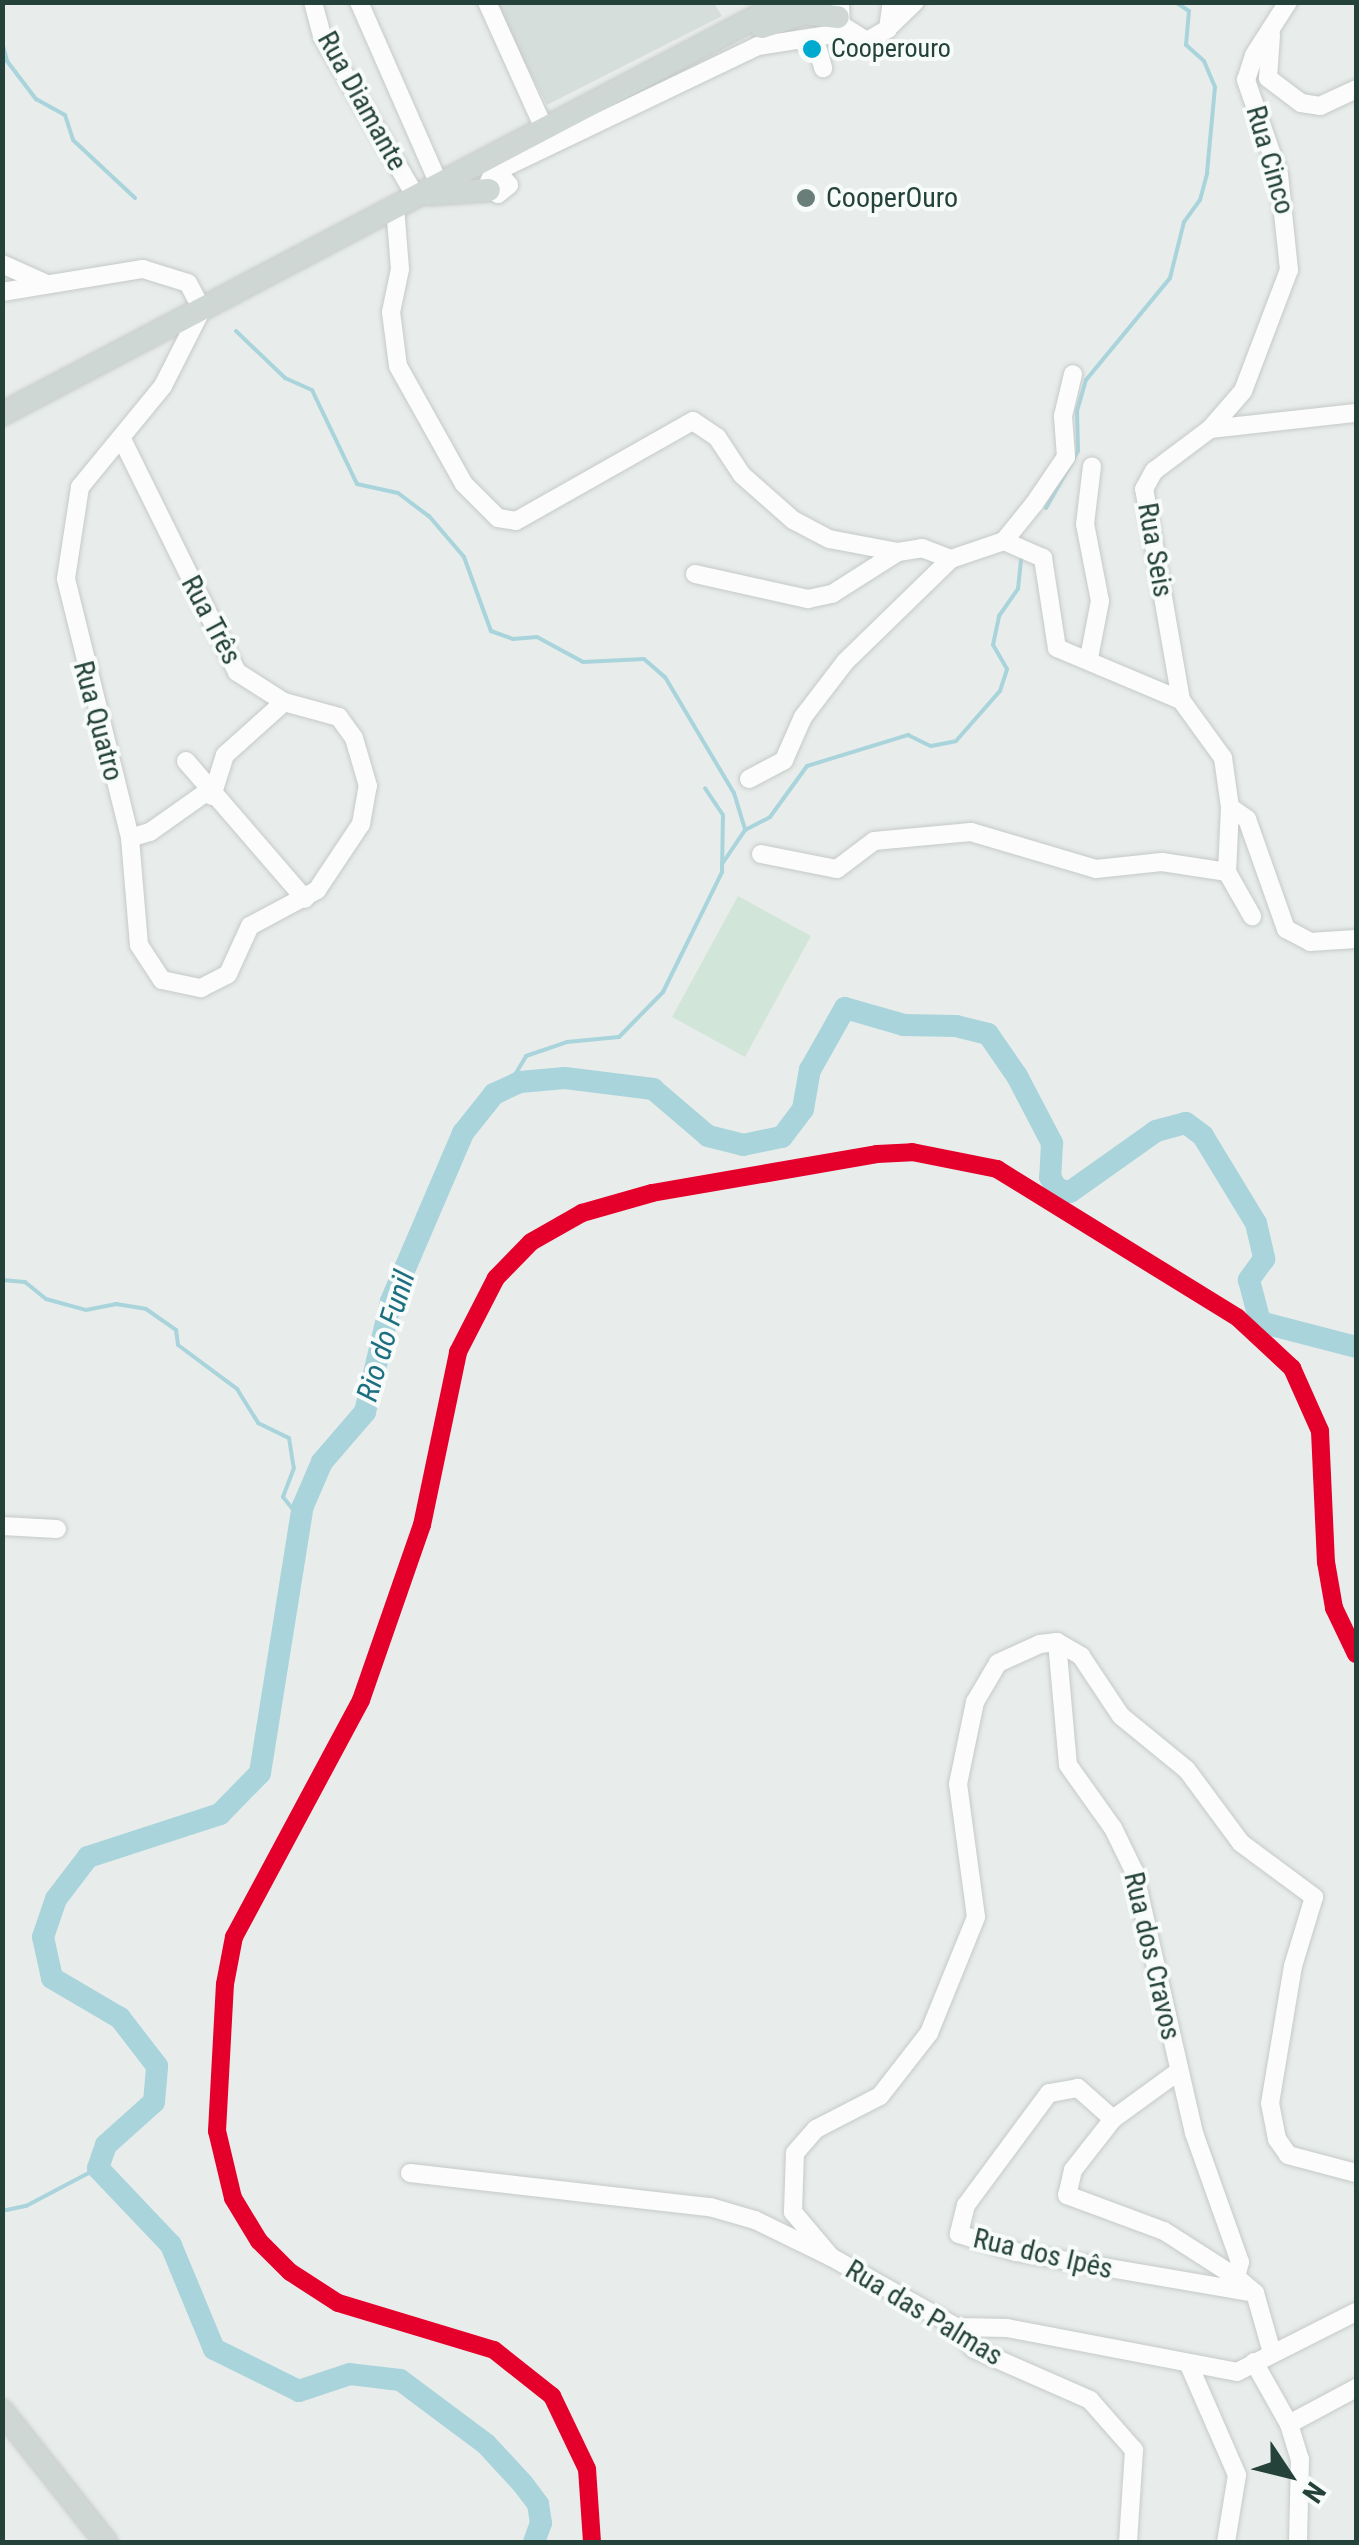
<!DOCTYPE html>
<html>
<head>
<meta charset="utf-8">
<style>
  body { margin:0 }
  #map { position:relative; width:1359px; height:2545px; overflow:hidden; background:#e8edeb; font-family:"Roboto Condensed",sans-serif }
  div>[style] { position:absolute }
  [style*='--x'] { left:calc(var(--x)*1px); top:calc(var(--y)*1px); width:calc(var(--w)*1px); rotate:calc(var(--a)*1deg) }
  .built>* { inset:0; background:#d6dedb }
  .green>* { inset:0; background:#d1e6d8 }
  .stream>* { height:4px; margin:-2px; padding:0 2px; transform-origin:2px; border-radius:2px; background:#a9d4db }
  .river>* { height:22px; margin:-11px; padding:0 11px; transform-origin:11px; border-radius:11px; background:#a9d4db }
  .roads { filter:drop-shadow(0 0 2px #c5cac8) drop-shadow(0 0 2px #c5cac8) }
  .minor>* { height:18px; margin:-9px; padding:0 9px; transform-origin:9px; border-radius:9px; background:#fcfcfc }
  .major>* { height:22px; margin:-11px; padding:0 11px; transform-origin:11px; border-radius:11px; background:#cfd7d5 }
  .rail-1>* { height:18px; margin:-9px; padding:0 9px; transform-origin:9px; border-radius:9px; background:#e4002b }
  .dots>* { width:28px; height:28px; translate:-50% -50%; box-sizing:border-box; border:5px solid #f7fbf9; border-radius:50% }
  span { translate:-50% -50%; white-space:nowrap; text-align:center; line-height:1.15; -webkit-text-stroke:8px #f7fbf9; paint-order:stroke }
  .bus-label { font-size:26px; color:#24423a }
  .left { translate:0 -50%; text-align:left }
  .street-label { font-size:28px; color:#24423a }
  .poi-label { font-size:28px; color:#24423a }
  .water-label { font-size:30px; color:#1c6f80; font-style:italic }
  .frame { position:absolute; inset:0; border:5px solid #24423a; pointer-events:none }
  .north { position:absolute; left:1239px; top:2425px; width:100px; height:100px; -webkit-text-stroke:8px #f7fbf9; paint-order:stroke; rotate:125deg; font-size:28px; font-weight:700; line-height:40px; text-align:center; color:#24423a }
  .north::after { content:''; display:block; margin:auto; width:35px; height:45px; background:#24423a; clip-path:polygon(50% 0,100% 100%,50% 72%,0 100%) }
</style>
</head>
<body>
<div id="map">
  <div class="built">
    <div style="clip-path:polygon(494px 3px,714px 3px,722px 16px,547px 105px)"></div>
  </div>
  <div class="green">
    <div style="clip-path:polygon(738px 896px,811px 936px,745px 1057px,672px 1017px)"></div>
  </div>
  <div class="stream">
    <div style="--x:2;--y:42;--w:20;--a:75"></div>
    <div style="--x:7;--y:61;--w:48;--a:52.7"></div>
    <div style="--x:36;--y:99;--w:33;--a:29"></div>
    <div style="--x:65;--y:115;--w:26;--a:72"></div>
    <div style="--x:73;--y:140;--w:85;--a:43.1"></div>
    <div style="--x:236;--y:331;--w:68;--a:43.8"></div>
    <div style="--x:285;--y:378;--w:30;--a:24"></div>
    <div style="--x:312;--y:390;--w:104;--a:64.4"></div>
    <div style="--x:357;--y:484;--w:42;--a:12.4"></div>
    <div style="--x:398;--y:493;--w:39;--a:37"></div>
    <div style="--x:429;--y:516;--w:54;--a:49.5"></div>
    <div style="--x:464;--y:557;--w:79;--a:70"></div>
    <div style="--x:491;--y:631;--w:23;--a:20"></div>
    <div style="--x:513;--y:639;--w:24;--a:-5"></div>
    <div style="--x:537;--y:637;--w:52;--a:28.5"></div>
    <div style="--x:583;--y:662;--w:61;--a:-2.8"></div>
    <div style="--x:644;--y:659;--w:28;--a:41"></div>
    <div style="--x:665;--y:677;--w:135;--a:59.3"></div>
    <div style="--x:734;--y:793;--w:39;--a:73"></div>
    <div style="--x:1046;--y:508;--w:65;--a:-60.7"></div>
    <div style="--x:1078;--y:451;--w:40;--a:-91.4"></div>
    <div style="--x:1077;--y:411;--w:32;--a:-74"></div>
    <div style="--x:1086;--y:380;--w:132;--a:-50.5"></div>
    <div style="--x:1170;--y:278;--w:58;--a:-76"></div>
    <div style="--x:1184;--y:222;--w:27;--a:-54"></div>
    <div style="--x:1200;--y:200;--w:28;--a:-75"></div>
    <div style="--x:1207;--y:173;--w:86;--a:-84.7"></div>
    <div style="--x:1215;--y:87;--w:28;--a:-113"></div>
    <div style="--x:1204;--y:61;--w:24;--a:-138"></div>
    <div style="--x:1186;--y:45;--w:34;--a:-85"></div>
    <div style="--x:1189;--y:11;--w:17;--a:-147"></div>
    <div style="--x:722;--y:864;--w:41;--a:-55.9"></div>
    <div style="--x:745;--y:830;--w:28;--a:-27"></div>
    <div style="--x:770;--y:817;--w:63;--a:-54"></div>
    <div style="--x:807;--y:766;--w:106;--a:-17.1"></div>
    <div style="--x:908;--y:735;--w:25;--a:26"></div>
    <div style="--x:931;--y:746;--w:25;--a:-11"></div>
    <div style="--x:956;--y:741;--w:67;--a:-48.7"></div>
    <div style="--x:1000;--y:691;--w:23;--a:-72"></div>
    <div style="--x:1007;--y:669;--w:28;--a:-120"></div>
    <div style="--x:993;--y:645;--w:30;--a:-78"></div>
    <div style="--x:999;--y:616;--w:33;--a:-55"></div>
    <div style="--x:1018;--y:589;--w:30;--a:-84"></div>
    <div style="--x:507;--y:1088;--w:37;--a:-59"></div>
    <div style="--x:526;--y:1056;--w:43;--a:-18.9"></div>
    <div style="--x:567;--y:1042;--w:52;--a:-5.5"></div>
    <div style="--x:619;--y:1037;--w:63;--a:-45.6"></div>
    <div style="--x:663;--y:992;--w:134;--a:-63.8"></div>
    <div style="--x:722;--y:872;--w:57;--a:-89"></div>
    <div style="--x:723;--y:815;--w:32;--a:-124"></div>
    <div style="--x:2;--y:1280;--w:23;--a:5"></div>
    <div style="--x:25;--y:1282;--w:27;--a:39"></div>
    <div style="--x:46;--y:1299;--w:41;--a:15.4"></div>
    <div style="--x:86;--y:1310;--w:31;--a:-11"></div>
    <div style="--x:116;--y:1304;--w:30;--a:9"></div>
    <div style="--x:146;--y:1309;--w:37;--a:35"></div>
    <div style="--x:176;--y:1330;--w:15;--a:82"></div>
    <div style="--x:178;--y:1345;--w:74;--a:36.7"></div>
    <div style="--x:237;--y:1389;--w:40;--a:58"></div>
    <div style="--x:258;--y:1423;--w:34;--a:26"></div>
    <div style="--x:289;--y:1438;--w:30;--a:81"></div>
    <div style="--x:294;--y:1468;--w:31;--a:111"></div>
    <div style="--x:283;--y:1497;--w:26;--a:51"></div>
    <div style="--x:2;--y:2211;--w:25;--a:-12"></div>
    <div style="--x:26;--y:2206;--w:81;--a:-27.8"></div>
  </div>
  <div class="river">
    <div style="--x:534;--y:2542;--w:20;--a:-70"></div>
    <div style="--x:541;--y:2523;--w:19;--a:-99"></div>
    <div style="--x:538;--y:2504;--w:25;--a:-127"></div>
    <div style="--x:523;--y:2484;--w:54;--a:-132.8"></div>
    <div style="--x:486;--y:2444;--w:107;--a:-143.3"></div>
    <div style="--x:400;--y:2380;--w:50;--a:-173.2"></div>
    <div style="--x:350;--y:2374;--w:54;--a:161.6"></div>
    <div style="--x:299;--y:2391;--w:95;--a:-153.7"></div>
    <div style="--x:214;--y:2349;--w:113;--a:-112.5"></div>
    <div style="--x:171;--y:2245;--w:106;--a:-133.5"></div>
    <div style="--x:98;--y:2168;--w:24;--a:-71"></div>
    <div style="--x:106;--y:2145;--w:64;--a:-41.9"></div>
    <div style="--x:154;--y:2102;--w:36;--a:-85"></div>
    <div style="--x:157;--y:2066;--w:61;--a:-127.6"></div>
    <div style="--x:120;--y:2018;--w:79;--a:-149.5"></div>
    <div style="--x:52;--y:1978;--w:42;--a:-102.4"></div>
    <div style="--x:43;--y:1937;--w:40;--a:-71.1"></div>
    <div style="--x:56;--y:1899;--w:53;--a:-52.7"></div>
    <div style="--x:88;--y:1857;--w:139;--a:-18"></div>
    <div style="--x:220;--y:1814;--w:57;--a:-45.7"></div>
    <div style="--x:260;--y:1773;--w:270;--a:-80.9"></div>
    <div style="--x:303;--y:1506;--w:48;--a:-66.6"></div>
    <div style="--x:322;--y:1462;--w:66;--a:-49.3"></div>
    <div style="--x:365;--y:1412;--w:114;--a:-76.8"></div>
    <div style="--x:391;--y:1301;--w:183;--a:-66.8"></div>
    <div style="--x:463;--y:1133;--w:50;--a:-51.5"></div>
    <div style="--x:494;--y:1094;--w:29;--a:-25"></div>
    <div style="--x:520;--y:1082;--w:45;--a:-5.1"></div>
    <div style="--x:565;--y:1078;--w:89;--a:7.1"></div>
    <div style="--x:653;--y:1089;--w:72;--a:40.5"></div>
    <div style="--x:708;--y:1136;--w:36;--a:14"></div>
    <div style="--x:743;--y:1145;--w:40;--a:-12"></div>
    <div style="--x:782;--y:1137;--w:35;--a:-53"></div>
    <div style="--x:803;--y:1109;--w:40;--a:-80"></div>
    <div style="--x:810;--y:1070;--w:71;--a:-60.6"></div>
    <div style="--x:845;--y:1008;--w:61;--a:16.1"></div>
    <div style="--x:904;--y:1025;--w:52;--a:1.1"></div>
    <div style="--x:956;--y:1026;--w:33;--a:14"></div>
    <div style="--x:988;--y:1034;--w:51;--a:55.4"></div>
    <div style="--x:1017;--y:1076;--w:76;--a:62.4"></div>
    <div style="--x:1052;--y:1143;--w:34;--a:93"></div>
    <div style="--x:1050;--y:1177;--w:14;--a:60"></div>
    <div style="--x:1057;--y:1189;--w:13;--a:13"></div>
    <div style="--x:1070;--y:1192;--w:105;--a:-35.3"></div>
    <div style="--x:1156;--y:1131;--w:31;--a:-15"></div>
    <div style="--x:1186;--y:1123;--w:21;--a:37"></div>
    <div style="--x:1203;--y:1136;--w:102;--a:58.7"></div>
    <div style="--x:1256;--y:1223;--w:37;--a:77"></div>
    <div style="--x:1264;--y:1259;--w:26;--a:126"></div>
    <div style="--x:1249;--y:1280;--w:43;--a:75.3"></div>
    <div style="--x:1260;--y:1322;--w:99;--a:14.6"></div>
  </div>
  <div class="roads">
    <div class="minor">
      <div style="--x:313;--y:2;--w:35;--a:75"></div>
      <div style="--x:322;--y:36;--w:186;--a:59.7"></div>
      <div style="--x:359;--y:2;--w:199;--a:66.3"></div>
      <div style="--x:487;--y:2;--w:138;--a:65.7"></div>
      <div style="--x:840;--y:2;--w:23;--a:88"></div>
      <div style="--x:841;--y:25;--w:31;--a:32"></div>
      <div style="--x:867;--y:41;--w:24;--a:-30"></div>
      <div style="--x:888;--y:29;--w:27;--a:-82"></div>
      <div style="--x:891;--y:25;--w:33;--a:-44"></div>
      <div style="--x:1271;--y:35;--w:43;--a:94"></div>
      <div style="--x:1268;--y:78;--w:41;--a:37.1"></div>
      <div style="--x:1301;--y:103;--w:19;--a:9"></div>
      <div style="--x:1320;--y:106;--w:40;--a:-25"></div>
      <div style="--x:799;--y:40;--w:21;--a:28"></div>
      <div style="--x:818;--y:50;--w:19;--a:74"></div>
      <div style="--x:498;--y:172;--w:17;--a:50"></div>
      <div style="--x:509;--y:185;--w:14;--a:141"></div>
      <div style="--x:498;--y:194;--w:14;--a:-144"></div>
      <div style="--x:487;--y:186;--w:14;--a:-65"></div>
      <div style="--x:493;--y:173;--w:294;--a:-25.6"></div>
      <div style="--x:758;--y:46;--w:89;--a:-9"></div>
      <div style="--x:395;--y:207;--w:62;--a:85.4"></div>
      <div style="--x:400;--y:269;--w:44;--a:101.8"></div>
      <div style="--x:391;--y:312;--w:54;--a:82.6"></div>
      <div style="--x:398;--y:366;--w:135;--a:60.8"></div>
      <div style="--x:464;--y:484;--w:48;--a:45"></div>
      <div style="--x:498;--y:518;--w:18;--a:9"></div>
      <div style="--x:516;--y:521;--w:203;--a:-29.5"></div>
      <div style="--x:693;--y:421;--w:29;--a:34"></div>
      <div style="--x:717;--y:437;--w:45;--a:56.7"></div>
      <div style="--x:742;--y:475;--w:68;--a:41.4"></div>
      <div style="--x:793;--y:520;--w:41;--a:27.8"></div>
      <div style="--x:829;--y:539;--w:70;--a:10.7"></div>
      <div style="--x:2;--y:264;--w:49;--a:24"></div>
      <div style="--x:2;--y:292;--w:143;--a:-9.3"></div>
      <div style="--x:143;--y:269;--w:47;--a:17.3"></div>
      <div style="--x:188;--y:283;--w:30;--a:62"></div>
      <div style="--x:202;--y:309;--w:86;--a:116.9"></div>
      <div style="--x:163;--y:386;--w:131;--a:129.4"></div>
      <div style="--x:80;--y:487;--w:93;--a:98.7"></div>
      <div style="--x:66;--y:579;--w:267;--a:76.1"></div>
      <div style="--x:130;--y:838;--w:107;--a:85.2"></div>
      <div style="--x:139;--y:945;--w:42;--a:56.7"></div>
      <div style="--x:162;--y:980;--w:40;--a:12"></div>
      <div style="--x:201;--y:988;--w:30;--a:-27"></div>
      <div style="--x:228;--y:974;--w:53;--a:-65.4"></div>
      <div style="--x:250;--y:926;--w:76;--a:-28.2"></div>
      <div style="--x:317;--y:890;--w:79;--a:-56.3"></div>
      <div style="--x:361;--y:824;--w:39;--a:-80"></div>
      <div style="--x:368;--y:786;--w:50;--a:-106.3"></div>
      <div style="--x:354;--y:738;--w:26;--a:-126"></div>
      <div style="--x:339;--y:717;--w:57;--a:-164.7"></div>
      <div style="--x:284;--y:702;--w:56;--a:-147.4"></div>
      <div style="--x:237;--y:672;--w:260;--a:-116.3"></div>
      <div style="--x:1210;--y:429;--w:147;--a:-6.3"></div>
      <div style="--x:1004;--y:541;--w:43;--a:23.6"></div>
      <div style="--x:1043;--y:558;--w:91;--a:81.2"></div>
      <div style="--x:1057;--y:648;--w:134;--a:22.8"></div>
      <div style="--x:1181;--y:700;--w:72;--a:54.1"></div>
      <div style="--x:1223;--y:758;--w:49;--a:81.9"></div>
      <div style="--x:1230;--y:807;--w:21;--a:35"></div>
      <div style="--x:1247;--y:819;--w:117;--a:70.5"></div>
      <div style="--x:1286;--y:929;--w:27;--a:28"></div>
      <div style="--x:1310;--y:942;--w:46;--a:-3.7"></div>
      <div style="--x:695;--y:574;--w:116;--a:12.5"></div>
      <div style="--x:808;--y:599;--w:25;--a:-12"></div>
      <div style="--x:832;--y:594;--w:78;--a:-32.5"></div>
      <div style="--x:898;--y:552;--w:24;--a:-9"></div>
      <div style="--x:922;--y:548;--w:31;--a:21"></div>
      <div style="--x:1089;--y:658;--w:58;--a:-79.1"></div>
      <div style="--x:1100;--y:601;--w:78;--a:-101"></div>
      <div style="--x:1085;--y:524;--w:58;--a:-83.1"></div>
      <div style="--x:1181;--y:700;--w:214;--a:-99.9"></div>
      <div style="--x:1144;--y:489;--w:21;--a:-61"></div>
      <div style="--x:1154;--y:471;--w:70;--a:-36.9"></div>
      <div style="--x:1210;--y:429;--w:50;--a:-49"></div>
      <div style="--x:1243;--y:391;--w:129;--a:-69.2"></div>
      <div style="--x:1289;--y:270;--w:96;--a:-96"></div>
      <div style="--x:1279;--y:175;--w:101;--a:-109.2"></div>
      <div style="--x:1246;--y:80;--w:26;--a:-72"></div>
      <div style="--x:1254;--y:55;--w:63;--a:-57.3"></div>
      <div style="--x:186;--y:761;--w:182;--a:49.2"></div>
      <div style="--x:749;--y:779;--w:40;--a:-28"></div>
      <div style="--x:784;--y:760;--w:47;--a:-66.2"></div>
      <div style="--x:803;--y:717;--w:69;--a:-52.6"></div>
      <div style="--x:845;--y:662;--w:148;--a:-44.2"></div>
      <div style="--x:951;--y:559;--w:56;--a:-18.8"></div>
      <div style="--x:1004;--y:541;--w:48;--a:-51"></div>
      <div style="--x:1034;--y:504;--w:57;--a:-55.8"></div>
      <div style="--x:1066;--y:457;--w:41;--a:-94.2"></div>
      <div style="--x:1063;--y:416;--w:43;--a:-76.6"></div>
      <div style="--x:212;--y:796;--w:43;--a:-72.4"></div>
      <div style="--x:225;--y:755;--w:79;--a:-41.9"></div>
      <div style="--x:1230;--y:807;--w:65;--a:92.6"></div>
      <div style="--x:1227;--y:872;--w:51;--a:60.4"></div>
      <div style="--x:130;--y:838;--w:21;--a:-17"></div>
      <div style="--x:150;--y:832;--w:71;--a:-35.3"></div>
      <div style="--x:761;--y:854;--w:77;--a:11.2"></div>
      <div style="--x:837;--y:869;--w:46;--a:-37.1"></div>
      <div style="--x:874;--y:841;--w:97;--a:-5.3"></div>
      <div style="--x:971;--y:832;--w:130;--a:16.5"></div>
      <div style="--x:1096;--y:869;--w:66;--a:-6.1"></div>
      <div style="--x:1162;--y:862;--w:66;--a:8.7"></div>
      <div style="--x:2;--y:1526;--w:55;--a:3.1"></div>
      <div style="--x:1057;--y:1642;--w:123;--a:84.9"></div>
      <div style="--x:1068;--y:1765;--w:77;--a:54.5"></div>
      <div style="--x:1113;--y:1828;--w:48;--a:64"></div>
      <div style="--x:1134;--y:1871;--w:269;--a:77.1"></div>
      <div style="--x:1194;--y:2133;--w:137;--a:70.4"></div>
      <div style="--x:1240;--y:2262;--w:16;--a:105"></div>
      <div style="--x:1179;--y:2071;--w:82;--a:144"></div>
      <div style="--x:1113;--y:2119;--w:65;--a:128.1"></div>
      <div style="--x:1073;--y:2170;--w:26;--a:103"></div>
      <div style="--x:1067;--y:2195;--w:103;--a:20.4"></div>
      <div style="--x:1164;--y:2231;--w:85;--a:32.6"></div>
      <div style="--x:1236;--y:2277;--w:25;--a:40"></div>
      <div style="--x:1255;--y:2293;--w:58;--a:74.1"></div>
      <div style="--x:1113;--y:2119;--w:47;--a:-138.5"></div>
      <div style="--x:1078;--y:2088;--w:29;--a:170"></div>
      <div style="--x:1049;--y:2093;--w:139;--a:126.5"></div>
      <div style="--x:966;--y:2205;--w:30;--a:104"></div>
      <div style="--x:959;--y:2234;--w:60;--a:17.5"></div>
      <div style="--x:1016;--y:2252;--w:242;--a:9.7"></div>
      <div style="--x:410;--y:2173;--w:302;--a:6.5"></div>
      <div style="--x:710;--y:2207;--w:47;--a:16.1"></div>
      <div style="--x:755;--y:2220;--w:85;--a:26"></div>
      <div style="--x:831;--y:2257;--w:143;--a:29.2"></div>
      <div style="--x:956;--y:2327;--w:28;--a:51"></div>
      <div style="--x:974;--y:2349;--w:127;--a:23.7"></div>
      <div style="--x:1090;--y:2400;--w:67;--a:48.7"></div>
      <div style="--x:1134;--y:2450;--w:92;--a:93.7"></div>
      <div style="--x:831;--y:2257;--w:59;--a:-130.2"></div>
      <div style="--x:793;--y:2212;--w:59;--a:-88.1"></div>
      <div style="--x:795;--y:2153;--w:32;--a:-49"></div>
      <div style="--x:816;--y:2129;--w:72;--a:-27.3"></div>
      <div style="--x:880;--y:2096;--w:80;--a:-52.1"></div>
      <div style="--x:929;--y:2033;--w:125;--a:-67.9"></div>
      <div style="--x:976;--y:1917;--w:134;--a:-97.7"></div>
      <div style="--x:958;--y:1784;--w:84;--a:-78.3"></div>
      <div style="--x:975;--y:1702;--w:45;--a:-59.5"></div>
      <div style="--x:998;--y:1663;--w:46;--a:-24.3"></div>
      <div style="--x:1040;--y:1644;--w:17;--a:-7"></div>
      <div style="--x:1057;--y:1642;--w:28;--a:30"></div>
      <div style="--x:1081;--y:1656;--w:72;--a:56.3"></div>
      <div style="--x:1121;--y:1716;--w:85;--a:39.3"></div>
      <div style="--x:1187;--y:1770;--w:91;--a:53.5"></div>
      <div style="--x:1241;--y:1843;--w:91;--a:36.5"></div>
      <div style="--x:1314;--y:1897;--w:72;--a:106.9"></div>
      <div style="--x:1293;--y:1966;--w:139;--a:99.5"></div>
      <div style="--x:1270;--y:2103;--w:37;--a:79"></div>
      <div style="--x:1277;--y:2139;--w:19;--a:55"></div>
      <div style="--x:1288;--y:2155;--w:70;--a:14.8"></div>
      <div style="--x:956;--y:2327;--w:51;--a:1.1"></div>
      <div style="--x:1007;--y:2328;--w:234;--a:10.8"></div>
      <div style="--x:1237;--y:2372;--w:133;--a:-26.8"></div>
      <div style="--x:1254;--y:2362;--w:71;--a:60.6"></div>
      <div style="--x:1289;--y:2424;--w:37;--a:73"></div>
      <div style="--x:1300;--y:2459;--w:83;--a:91.4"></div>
      <div style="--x:1189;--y:2365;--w:120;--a:66.4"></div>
      <div style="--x:1237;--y:2475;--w:68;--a:99.3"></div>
      <div style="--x:1289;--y:2424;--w:76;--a:-28.2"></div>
    </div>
    <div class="major">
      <div style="--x:762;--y:27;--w:44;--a:-18.4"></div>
      <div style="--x:804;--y:13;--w:34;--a:7"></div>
      <div style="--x:429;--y:194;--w:60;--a:-3.8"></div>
      <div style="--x:2;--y:414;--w:885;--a:-27.75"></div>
      <div style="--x:2;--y:2411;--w:167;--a:51.6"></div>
    </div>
  </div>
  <div class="rail-1">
    <div style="--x:592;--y:2542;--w:73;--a:-93.9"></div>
    <div style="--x:587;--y:2469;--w:81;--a:-115.6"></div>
    <div style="--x:552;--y:2396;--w:74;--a:-141.6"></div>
    <div style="--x:494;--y:2350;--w:163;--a:-163.2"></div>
    <div style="--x:338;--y:2303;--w:57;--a:-147.1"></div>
    <div style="--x:290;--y:2272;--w:44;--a:-135"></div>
    <div style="--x:259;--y:2241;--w:50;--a:-121.2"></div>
    <div style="--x:233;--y:2198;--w:69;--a:-103.4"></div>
    <div style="--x:217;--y:2131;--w:147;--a:-86.9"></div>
    <div style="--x:225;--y:1984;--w:48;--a:-79.2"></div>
    <div style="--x:234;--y:1937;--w:269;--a:-61.8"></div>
    <div style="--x:361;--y:1700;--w:185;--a:-70.8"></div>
    <div style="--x:422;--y:1525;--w:177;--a:-78.2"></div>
    <div style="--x:458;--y:1352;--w:83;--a:-62.8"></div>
    <div style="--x:496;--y:1278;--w:50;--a:-45.8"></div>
    <div style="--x:531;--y:1242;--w:59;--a:-29.6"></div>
    <div style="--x:582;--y:1213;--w:73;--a:-15.9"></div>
    <div style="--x:652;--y:1193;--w:228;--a:-9.8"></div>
    <div style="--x:877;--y:1154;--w:35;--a:-3"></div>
    <div style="--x:912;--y:1152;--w:87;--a:11.3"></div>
    <div style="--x:997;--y:1169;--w:283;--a:31.7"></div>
    <div style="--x:1238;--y:1318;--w:74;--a:42.8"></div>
    <div style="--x:1292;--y:1368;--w:69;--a:66"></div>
    <div style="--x:1320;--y:1431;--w:131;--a:87.4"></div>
    <div style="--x:1326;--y:1562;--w:47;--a:80.1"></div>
    <div style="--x:1334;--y:1608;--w:51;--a:64.4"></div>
  </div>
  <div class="dots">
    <div style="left:812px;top:49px;background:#00a9ce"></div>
    <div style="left:806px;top:198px;background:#697e78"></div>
  </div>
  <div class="bus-label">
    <span class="left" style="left:831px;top:49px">Cooperouro</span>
  </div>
  <div class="street-label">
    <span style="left:362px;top:101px;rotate:61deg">Rua Diamante</span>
    <span style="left:1270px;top:160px;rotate:74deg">Rua Cinco</span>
    <span style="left:1155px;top:550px;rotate:80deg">Rua Seis</span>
    <span style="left:211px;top:620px;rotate:62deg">Rua Três</span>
    <span style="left:98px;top:721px;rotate:75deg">Rua Quatro</span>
    <span style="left:1152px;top:1956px;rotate:77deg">Rua dos Cravos</span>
    <span style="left:1043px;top:2254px;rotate:13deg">Rua dos Ipês</span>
    <span style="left:924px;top:2313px;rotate:31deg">Rua das Palmas</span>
  </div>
  <div class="poi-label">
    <span class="left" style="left:826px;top:198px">CooperOuro</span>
  </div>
  <div class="water-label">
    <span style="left:386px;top:1336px;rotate:-73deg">Rio do Funil</span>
  </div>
  <div class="frame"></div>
  <div class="north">N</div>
</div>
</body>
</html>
